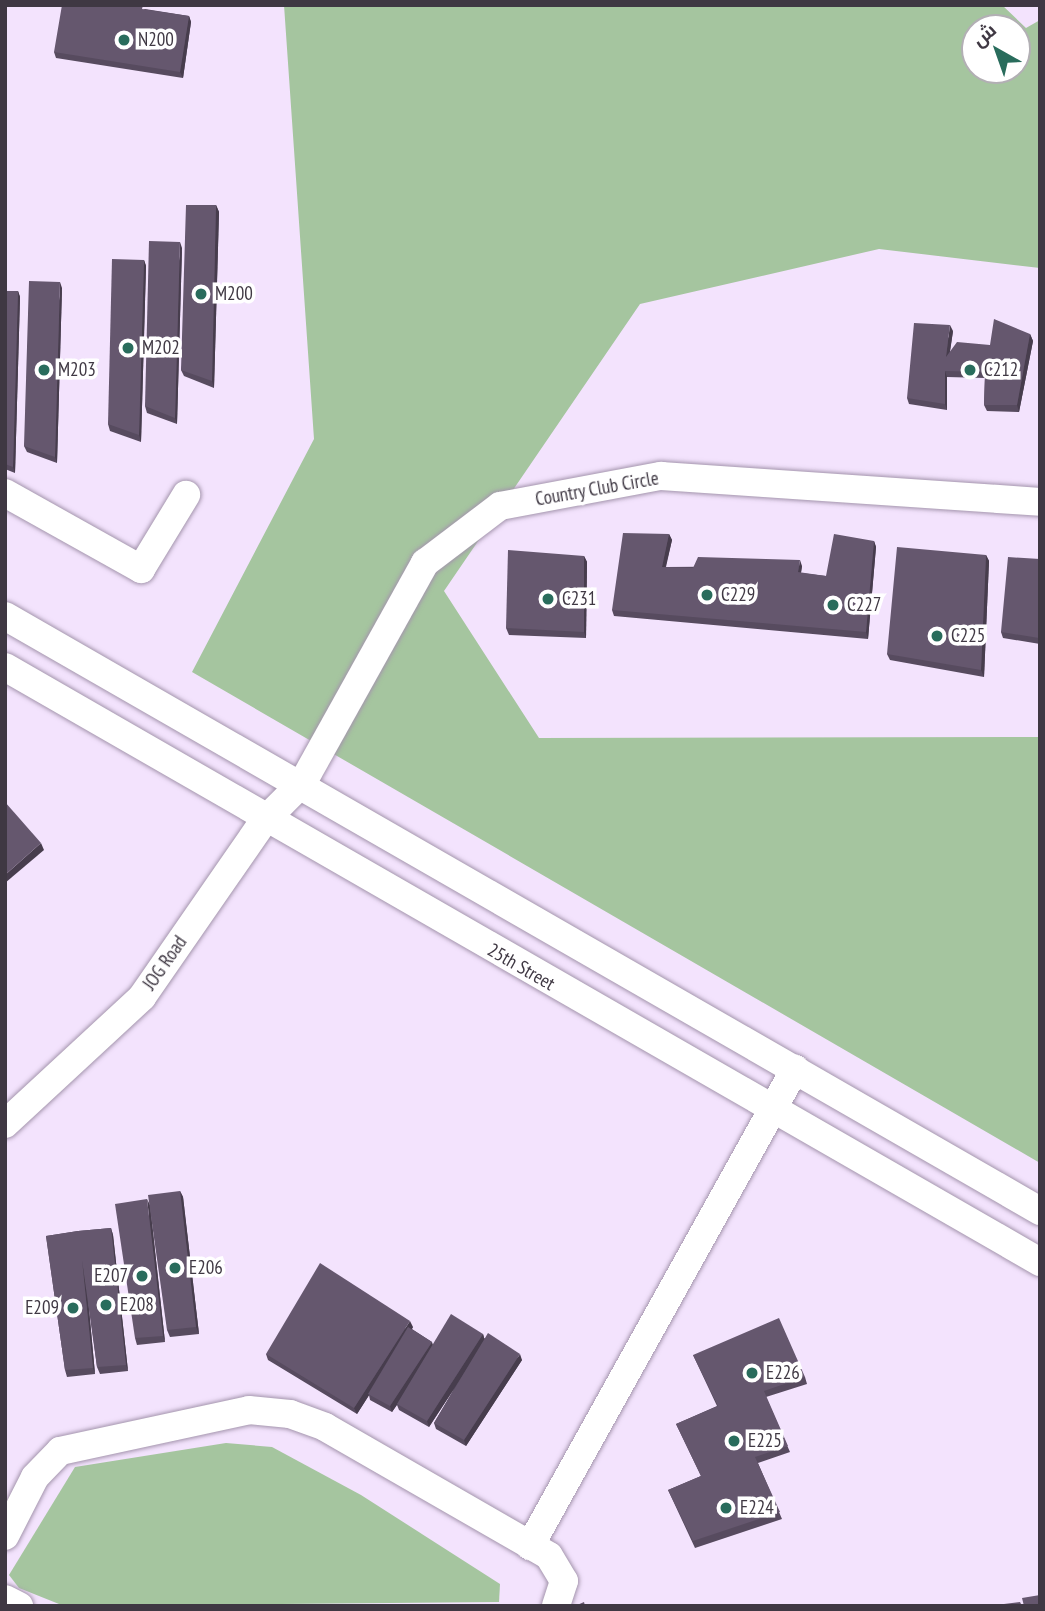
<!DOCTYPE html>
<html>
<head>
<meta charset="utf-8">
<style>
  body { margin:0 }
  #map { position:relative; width:1045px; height:1611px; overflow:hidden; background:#f3e3fd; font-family:"PT Sans Narrow",Cairo,sans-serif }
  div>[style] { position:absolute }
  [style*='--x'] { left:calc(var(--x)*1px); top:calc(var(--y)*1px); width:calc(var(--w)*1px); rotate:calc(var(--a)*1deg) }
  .green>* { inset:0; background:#a5c59f }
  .roads { filter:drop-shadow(0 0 2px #a495ad) drop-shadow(0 0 2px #a495ad) }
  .minor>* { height:28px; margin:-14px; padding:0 14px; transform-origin:14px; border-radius:14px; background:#fff }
  .wall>* { inset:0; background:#574b5f }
  .shaded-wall>* { inset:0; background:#473d4d }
  .building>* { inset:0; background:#65576e }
  .dots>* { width:19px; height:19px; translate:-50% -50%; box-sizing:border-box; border:4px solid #fff; border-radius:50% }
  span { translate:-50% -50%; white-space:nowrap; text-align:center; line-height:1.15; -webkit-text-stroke:7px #fff; paint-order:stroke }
  .poi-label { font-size:19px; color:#3f3843 }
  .left { translate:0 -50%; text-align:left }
  .right { translate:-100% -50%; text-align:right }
  .street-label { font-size:19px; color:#3f3843 }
  .frame { position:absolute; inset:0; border:7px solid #3f3843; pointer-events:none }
  .north { position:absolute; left:961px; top:14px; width:70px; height:70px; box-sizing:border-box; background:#fff; border:2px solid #b2afb4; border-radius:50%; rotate:320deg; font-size:19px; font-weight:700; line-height:28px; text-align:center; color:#3f3843 }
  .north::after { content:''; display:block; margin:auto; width:24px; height:32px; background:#296c5c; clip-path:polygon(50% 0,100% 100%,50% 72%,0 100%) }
</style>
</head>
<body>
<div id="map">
  <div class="green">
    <div style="clip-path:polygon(evenodd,284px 5px,1002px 5px,1026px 28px,1040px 20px,1040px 268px,879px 249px,640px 304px,444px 591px,539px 738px,1040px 737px,1040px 1163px,192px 672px,314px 439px,284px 5px,975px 28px,1017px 28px,1017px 70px,975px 70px,975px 28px)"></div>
    <div style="clip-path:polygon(226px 1443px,272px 1447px,361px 1495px,500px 1584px,499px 1602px,64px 1606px,19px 1588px,9px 1575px,75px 1467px)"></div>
  </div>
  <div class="roads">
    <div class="minor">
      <div style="--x:5;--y:493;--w:156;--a:29.2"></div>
      <div style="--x:141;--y:569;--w:87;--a:-58.7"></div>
      <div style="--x:5;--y:616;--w:1194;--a:29.89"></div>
      <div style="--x:5;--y:667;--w:1194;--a:29.89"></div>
      <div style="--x:5;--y:1124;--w:187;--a:-42.8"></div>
      <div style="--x:142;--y:997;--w:214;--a:-55.3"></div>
      <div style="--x:264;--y:821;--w:55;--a:-45"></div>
      <div style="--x:303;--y:782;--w:251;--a:-60.9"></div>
      <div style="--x:425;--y:563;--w:94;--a:-37.2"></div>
      <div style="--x:500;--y:506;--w:164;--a:-10.6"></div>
      <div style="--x:661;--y:476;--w:380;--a:3.9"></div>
      <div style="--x:5;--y:1536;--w:66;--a:-63"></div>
      <div style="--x:35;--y:1477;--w:36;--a:-46"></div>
      <div style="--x:60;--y:1451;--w:193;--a:-12.2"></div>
      <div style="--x:249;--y:1410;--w:41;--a:5.6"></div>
      <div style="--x:290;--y:1414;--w:37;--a:20"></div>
      <div style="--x:325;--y:1427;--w:258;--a:29.9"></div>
      <div style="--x:549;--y:1556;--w:29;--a:59"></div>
      <div style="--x:564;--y:1581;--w:26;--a:108"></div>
      <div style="--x:530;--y:1546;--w:546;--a:-60.95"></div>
      <div style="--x:5;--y:1599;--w:16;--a:27"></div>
    </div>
  </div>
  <div class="wall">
    <div style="clip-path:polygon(145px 9px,189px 16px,191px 22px,183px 78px,56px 58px,54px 52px)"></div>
    <div style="clip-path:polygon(216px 205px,219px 212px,214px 388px,184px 376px,181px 370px)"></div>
    <div style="clip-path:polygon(182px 248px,177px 424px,147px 413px,145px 406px)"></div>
    <div style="clip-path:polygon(144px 260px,146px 266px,141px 442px,110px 431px,108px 424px)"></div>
    <div style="clip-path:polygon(62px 288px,57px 463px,27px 452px,24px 446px)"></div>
    <div style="clip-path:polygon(5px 291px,18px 291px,20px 297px,15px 473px,5px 469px)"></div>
    <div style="clip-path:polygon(953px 331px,950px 352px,990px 345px,1030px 334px,1033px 341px,1019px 412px,987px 411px,984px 405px,985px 378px,947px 377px,947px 410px,909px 404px,907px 398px)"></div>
    <div style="clip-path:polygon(669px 534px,672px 540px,666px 567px,802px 566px,801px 573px,826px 576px,874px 541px,876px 547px,868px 639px,614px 616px,612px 610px)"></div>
    <div style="clip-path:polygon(986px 555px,989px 561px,984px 677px,890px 660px,887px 654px)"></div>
    <div style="clip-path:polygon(584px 556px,587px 562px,586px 638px,509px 635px,506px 628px)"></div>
    <div style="clip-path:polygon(1040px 559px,1040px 644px,1003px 638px,1001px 632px)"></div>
    <div style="clip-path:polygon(180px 1191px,183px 1197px,199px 1334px,170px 1337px,167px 1330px)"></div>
    <div style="clip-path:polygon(150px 1205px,165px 1342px,137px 1345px,135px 1338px)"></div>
    <div style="clip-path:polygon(111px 1228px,113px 1235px,128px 1371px,100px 1374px,97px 1367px,88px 1298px,95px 1374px,67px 1377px,65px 1370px,46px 1236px,78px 1231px)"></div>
    <div style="clip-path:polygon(413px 1327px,412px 1329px,432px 1342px,432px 1345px,483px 1334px,484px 1338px,522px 1360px,466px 1446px,436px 1429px,434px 1423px,454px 1389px,429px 1427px,399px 1410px,397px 1405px,392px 1412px,370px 1400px,369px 1395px,357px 1414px,268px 1360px,266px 1354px)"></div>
    <div style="clip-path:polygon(693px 1355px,805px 1377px,807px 1384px,766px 1397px,790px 1452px,758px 1463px,782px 1519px,695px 1548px,668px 1490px,701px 1476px,676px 1424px,717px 1406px)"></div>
  </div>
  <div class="shaded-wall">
    <div style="clip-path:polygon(189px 16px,191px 22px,183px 78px,180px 72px)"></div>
    <div style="clip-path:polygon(216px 205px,219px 212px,214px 388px,212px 381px)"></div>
    <div style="clip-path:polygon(180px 242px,182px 248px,177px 424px,175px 418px)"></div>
    <div style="clip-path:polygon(144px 260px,146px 266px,141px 442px,139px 435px)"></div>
    <div style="clip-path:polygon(60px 282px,62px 288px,57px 463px,55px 457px)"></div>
    <div style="clip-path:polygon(18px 291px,20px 297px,15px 473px,13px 467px)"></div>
    <div style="clip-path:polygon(950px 325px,953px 331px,948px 363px,946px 357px)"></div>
    <div style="clip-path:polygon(1030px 334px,1033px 341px,1019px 412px,1017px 405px)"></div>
    <div style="clip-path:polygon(945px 371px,947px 377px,947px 410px,945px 404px)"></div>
    <div style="clip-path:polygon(669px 534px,672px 540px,664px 573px,662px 567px)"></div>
    <div style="clip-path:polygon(874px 541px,876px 547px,868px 639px,866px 632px)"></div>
    <div style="clip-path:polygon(986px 555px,989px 561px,984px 677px,981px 670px)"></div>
    <div style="clip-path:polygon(584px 556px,587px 562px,586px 638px,584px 632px)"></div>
    <div style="clip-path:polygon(800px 560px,802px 566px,800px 578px,798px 572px)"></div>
    <div style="clip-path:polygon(41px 843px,44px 850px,5px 883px,5px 875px)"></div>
    <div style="clip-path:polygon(180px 1191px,183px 1197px,199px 1334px,196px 1327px)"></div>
    <div style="clip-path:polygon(147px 1199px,150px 1205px,165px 1342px,163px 1336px)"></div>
    <div style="clip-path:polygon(111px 1228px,113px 1235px,128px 1371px,126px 1365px)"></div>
    <div style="clip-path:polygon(82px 1260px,85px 1267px,95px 1374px,93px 1368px)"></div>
    <div style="clip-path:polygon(410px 1321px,413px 1327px,357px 1414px,354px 1408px)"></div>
    <div style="clip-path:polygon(483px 1334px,485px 1341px,429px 1427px,427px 1421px)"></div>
    <div style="clip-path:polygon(432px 1342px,434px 1348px,392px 1412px,390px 1406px)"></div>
    <div style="clip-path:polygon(520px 1354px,522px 1360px,466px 1446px,464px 1440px)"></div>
  </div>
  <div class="building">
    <div style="clip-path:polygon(62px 5px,143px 5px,142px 9px,189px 16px,180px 72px,54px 52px)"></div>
    <div style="clip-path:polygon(186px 205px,216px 205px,212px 381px,181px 370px)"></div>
    <div style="clip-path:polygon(149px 241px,180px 242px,175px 418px,145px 406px)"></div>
    <div style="clip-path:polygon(112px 259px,144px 260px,139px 435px,108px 424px)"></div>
    <div style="clip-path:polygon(29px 281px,60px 282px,55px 457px,24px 446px)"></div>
    <div style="clip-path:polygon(5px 291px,18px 291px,13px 467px,5px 464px)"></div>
    <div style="clip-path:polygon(994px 319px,1030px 334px,1017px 405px,984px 405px,985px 372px,945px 371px,945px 404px,907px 398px,914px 323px,950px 325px,946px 357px,957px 342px,990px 345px)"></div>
    <div style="clip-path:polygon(623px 533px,669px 534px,662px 567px,693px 568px,698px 557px,800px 560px,798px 572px,826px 576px,834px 534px,874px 541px,866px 632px,612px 610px)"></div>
    <div style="clip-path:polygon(897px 547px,986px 555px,981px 670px,887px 654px)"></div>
    <div style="clip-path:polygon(508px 550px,584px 556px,584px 632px,506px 628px)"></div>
    <div style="clip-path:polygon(1008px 557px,1040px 559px,1039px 638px,1001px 632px)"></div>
    <div style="clip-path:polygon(5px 802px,41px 843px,5px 875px)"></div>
    <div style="clip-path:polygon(180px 1191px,196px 1327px,167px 1330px,148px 1195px)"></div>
    <div style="clip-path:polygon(147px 1199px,163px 1336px,135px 1338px,115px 1204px)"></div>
    <div style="clip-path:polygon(111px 1228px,126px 1365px,97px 1367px,82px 1260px,93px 1368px,65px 1370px,46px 1236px,78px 1231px)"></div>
    <div style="clip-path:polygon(320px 1263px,410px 1321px,354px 1408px,266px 1354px)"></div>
    <div style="clip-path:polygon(451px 1314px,483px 1334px,427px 1421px,397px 1404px)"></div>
    <div style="clip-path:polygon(779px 1318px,805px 1377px,764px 1391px,788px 1446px,755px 1457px,780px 1512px,693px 1541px,668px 1490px,701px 1476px,676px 1424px,718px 1406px,693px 1355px)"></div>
    <div style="clip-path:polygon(408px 1327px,432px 1342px,390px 1406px,368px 1394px)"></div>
    <div style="clip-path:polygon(488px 1333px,520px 1354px,464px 1440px,434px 1423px)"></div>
    <div style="clip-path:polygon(1040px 1595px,1040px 1606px,1024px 1606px,1022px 1598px)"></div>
    <div style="clip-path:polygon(584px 1602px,585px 1606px,575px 1606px)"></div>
    <div style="clip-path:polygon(1020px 1602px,1022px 1606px,988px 1606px)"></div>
  </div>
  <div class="dots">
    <div style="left:124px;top:40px;background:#296c5c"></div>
    <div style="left:201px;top:294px;background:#296c5c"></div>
    <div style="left:128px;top:348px;background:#296c5c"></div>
    <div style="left:44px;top:370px;background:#296c5c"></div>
    <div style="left:970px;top:370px;background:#296c5c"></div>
    <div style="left:707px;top:595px;background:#296c5c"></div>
    <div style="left:548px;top:599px;background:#296c5c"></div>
    <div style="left:833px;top:605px;background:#296c5c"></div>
    <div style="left:937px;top:636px;background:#296c5c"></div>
    <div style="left:175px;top:1268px;background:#296c5c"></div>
    <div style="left:142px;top:1276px;background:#296c5c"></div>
    <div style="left:106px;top:1305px;background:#296c5c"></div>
    <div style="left:73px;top:1308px;background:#296c5c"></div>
    <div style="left:752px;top:1373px;background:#296c5c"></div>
    <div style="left:734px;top:1441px;background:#296c5c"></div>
    <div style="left:726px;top:1508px;background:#296c5c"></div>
  </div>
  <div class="poi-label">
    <span class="left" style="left:138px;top:40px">N200</span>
    <span class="left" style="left:215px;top:294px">M200</span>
    <span class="left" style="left:142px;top:348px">M202</span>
    <span class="left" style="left:58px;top:370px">M203</span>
    <span class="left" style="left:984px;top:370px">C212</span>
    <span class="left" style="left:721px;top:595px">C229</span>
    <span class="left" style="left:562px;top:599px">C231</span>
    <span class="left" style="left:847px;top:605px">C227</span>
    <span class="left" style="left:951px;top:636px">C225</span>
    <span class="left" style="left:189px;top:1268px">E206</span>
    <span class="right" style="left:128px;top:1276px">E207</span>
    <span class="left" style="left:120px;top:1305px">E208</span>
    <span class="right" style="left:59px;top:1308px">E209</span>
    <span class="left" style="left:766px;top:1373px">E226</span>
    <span class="left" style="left:748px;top:1441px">E225</span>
    <span class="left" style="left:740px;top:1508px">E224</span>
  </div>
  <div class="street-label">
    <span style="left:597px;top:489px;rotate:-10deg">Country Club Circle</span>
    <span style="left:165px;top:963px;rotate:-55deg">JOG Road</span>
    <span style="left:521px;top:967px;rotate:30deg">25th Street</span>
  </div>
  <div class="frame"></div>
  <div class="north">ش</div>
</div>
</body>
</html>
